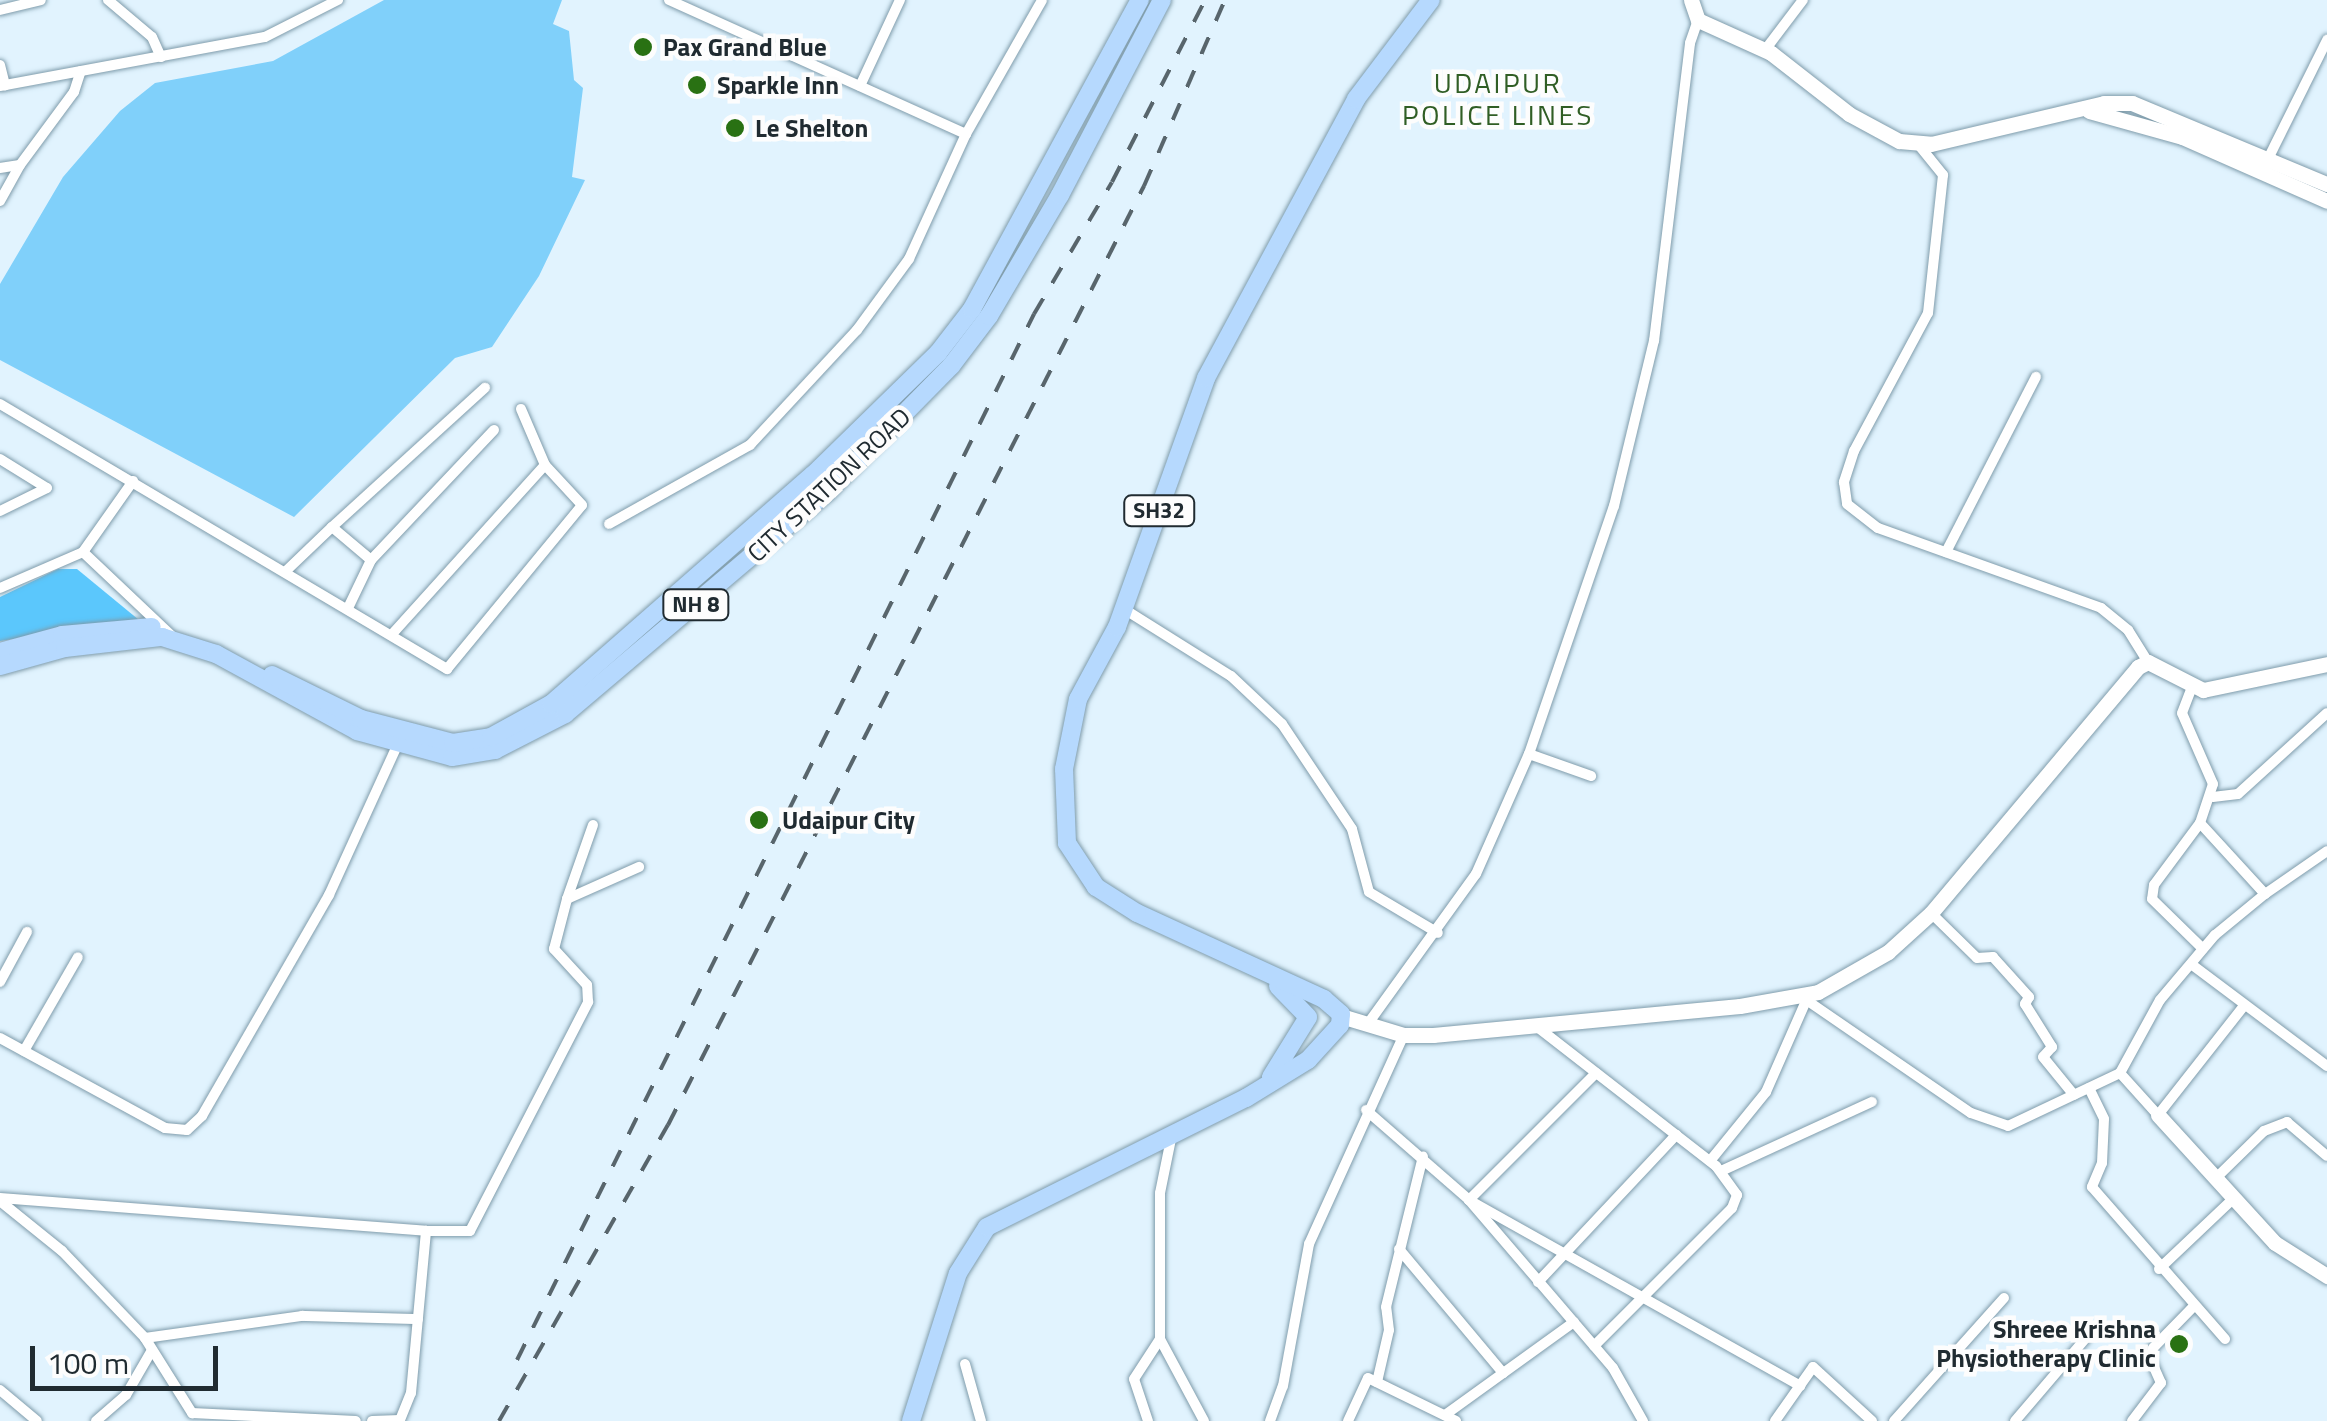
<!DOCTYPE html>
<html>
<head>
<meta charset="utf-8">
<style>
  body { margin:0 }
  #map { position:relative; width:2327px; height:1421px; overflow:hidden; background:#e1f3fe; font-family:"Titillium Web",sans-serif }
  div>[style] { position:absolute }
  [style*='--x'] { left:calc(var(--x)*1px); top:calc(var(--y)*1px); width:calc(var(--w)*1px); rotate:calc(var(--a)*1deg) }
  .green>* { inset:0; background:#80d0fa }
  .forest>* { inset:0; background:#5bc7fc }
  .roads { filter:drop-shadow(0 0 2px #7f9cab) drop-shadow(0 0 2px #7f9cab) }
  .street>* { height:10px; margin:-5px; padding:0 5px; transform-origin:5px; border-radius:5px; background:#fff }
  .secondary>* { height:15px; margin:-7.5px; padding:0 7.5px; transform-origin:7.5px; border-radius:7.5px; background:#fff }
  .primary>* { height:18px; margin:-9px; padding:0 9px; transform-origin:9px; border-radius:9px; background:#b6d9fe }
  .rail>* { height:4px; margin-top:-2px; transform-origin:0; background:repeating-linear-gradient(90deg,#58656c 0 18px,transparent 0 36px) }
  .dots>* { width:28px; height:28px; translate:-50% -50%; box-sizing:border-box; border:5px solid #fdfdfd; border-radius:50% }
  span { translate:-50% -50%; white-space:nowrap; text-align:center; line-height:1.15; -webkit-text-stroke:9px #fdfdfd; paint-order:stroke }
  .shield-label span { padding:2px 8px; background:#fdfdfd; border:2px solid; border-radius:8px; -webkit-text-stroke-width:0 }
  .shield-label { font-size:22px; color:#202b31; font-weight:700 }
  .poi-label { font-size:25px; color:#202b31; font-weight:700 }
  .left { translate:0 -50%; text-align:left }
  .right { translate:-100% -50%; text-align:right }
  .street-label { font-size:25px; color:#202b31 }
  .neighbourhood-label { font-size:28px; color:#305e25; letter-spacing:2.5px }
  .scale { position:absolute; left:30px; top:1346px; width:188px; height:45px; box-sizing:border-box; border:5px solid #202b31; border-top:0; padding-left:12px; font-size:30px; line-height:35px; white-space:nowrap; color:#202b31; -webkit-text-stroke:8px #fdfdfd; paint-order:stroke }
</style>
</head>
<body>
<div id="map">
  <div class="green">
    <div style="clip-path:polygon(384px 0,562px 0,553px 24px,569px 31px,574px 80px,583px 88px,572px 177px,585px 180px,539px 276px,492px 347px,455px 358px,294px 517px,0 360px,0 284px,63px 177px,120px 111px,155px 83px,273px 61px)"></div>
  </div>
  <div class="forest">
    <div style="clip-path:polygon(58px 569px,77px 569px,139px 620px,0 641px,0 597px)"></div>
  </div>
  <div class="roads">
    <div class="street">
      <div style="--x:108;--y:0;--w:57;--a:40.1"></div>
      <div style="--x:152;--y:37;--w:22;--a:66"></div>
      <div style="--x:669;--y:0;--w:326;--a:24.3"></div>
      <div style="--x:0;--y:10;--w:42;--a:-13.7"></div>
      <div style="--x:1765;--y:50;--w:63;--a:-52.8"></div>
      <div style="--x:0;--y:65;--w:21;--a:76"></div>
      <div style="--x:0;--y:86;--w:269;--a:-10.5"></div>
      <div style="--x:265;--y:37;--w:82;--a:-26.9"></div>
      <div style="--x:860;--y:86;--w:95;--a:-65.1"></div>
      <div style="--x:1918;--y:144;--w:40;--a:51"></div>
      <div style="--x:1943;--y:175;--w:139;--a:96.2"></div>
      <div style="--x:1928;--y:313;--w:157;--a:118.2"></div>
      <div style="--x:1854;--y:451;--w:33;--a:108"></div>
      <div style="--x:1844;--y:482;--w:22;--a:82"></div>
      <div style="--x:1847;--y:504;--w:39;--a:38"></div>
      <div style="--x:1878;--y:528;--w:237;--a:19.7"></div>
      <div style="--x:2101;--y:608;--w:35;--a:39"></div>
      <div style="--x:2128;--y:630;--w:38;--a:58"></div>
      <div style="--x:2265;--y:165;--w:140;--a:-63.6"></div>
      <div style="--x:0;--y:168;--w:20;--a:-9"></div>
      <div style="--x:20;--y:165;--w:91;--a:-53.5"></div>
      <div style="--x:74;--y:92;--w:22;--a:-72"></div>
      <div style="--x:0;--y:201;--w:41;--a:-60.9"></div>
      <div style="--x:0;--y:404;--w:520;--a:30.66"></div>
      <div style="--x:447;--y:669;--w:212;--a:-50.5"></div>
      <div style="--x:582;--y:505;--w:54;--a:-132.8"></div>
      <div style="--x:545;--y:465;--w:61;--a:-113.2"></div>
      <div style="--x:0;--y:459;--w:55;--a:31.7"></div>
      <div style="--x:47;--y:488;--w:52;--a:153.9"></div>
      <div style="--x:609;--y:524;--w:162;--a:-29.3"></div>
      <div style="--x:750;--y:445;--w:157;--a:-47.1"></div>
      <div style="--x:857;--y:330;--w:88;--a:-53.8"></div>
      <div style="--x:909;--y:259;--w:137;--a:-65.5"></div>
      <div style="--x:966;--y:134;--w:154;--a:-60.4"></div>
      <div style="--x:332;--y:527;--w:207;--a:-42.3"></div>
      <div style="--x:83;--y:552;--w:87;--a:-54.8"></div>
      <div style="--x:1946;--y:552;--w:197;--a:-62.8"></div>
      <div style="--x:287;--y:570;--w:62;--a:-43.7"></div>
      <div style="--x:332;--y:527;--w:51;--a:40.2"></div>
      <div style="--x:371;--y:560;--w:179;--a:-46.6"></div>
      <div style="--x:0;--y:588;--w:90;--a:-23.4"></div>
      <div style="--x:83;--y:552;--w:124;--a:43.4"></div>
      <div style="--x:349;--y:606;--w:51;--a:-64.4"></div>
      <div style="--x:1124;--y:609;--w:126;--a:32.1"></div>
      <div style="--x:1231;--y:676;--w:70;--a:43.3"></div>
      <div style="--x:1282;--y:724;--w:126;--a:56.3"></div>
      <div style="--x:1352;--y:829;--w:65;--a:74.9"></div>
      <div style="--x:1369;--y:892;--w:80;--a:30.7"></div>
      <div style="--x:394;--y:632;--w:225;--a:-47.9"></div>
      <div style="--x:1529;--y:754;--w:66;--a:19.5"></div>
      <div style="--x:2213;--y:797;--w:25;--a:-7"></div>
      <div style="--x:2238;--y:794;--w:120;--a:-42.3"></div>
      <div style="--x:2200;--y:823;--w:77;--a:126.6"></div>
      <div style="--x:2154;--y:885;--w:14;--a:98"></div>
      <div style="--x:2152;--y:899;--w:71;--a:44.4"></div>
      <div style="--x:593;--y:825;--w:78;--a:109.4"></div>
      <div style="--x:567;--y:899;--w:79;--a:-24"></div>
      <div style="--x:2265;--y:894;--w:75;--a:-34.7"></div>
      <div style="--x:1931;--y:913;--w:64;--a:44.4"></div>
      <div style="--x:1977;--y:958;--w:16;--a:-4"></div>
      <div style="--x:1993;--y:957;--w:54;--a:48"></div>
      <div style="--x:2029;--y:997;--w:8;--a:120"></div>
      <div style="--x:2025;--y:1004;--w:51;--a:57.9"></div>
      <div style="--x:2052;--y:1047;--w:13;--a:132"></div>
      <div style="--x:2043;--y:1057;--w:49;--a:50.8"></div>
      <div style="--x:2191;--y:964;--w:170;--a:36.9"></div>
      <div style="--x:0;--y:982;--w:57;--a:-61.6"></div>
      <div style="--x:1802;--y:997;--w:205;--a:34.5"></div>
      <div style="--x:1971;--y:1113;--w:39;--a:19"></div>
      <div style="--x:2008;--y:1126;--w:124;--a:-25.3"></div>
      <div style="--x:2120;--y:1073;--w:57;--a:47.9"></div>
      <div style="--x:2158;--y:1115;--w:137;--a:-51.8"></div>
      <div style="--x:1367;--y:1025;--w:186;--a:-54.2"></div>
      <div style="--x:1476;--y:874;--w:131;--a:-66.2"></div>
      <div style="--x:1529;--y:754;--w:262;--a:-71.1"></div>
      <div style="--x:1614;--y:506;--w:170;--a:-76.4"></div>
      <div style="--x:1654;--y:341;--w:300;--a:-83.1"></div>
      <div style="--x:1690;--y:43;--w:24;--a:-71"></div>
      <div style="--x:1536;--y:1026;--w:228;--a:37.9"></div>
      <div style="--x:1716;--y:1166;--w:36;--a:54"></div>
      <div style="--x:1737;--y:1195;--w:14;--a:111"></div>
      <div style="--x:1732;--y:1208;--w:195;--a:135"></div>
      <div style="--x:0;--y:1038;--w:188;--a:28.6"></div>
      <div style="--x:165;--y:1128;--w:22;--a:5"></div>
      <div style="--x:187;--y:1130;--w:21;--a:-43"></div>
      <div style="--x:202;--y:1116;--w:255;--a:-60.1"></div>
      <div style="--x:329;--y:895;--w:164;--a:-65.5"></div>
      <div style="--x:24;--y:1051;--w:108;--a:-60.1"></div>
      <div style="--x:1596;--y:1073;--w:180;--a:135"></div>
      <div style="--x:1469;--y:1200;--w:380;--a:29.3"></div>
      <div style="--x:2120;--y:1073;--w:83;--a:-61.3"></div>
      <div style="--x:2160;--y:1000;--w:85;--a:-49.8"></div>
      <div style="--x:2215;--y:935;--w:65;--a:-39.4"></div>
      <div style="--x:2265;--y:894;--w:96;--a:-132.5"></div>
      <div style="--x:2200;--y:823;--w:41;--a:-71.6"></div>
      <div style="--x:2213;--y:784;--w:77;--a:-113.6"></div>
      <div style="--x:2182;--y:713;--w:26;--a:-69"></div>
      <div style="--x:2089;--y:1088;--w:34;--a:64"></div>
      <div style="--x:2104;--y:1119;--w:44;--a:92.6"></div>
      <div style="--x:2102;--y:1163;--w:26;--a:113"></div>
      <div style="--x:2092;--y:1187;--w:202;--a:48.8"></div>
      <div style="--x:1366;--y:1110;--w:137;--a:41.1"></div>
      <div style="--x:1469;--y:1200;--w:221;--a:49.4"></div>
      <div style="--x:1613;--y:1368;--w:61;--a:60.5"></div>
      <div style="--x:1710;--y:1161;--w:89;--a:-50.9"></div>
      <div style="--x:1766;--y:1092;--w:97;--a:-66.3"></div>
      <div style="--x:1721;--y:1171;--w:166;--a:-24.6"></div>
      <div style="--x:2216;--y:1178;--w:67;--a:-44.4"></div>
      <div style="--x:2264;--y:1131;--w:25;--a:-21"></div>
      <div style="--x:2287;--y:1122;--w:52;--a:40.4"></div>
      <div style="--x:0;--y:1198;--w:427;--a:4.4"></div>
      <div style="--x:0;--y:1201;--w:80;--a:38.9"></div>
      <div style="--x:62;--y:1251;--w:120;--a:46.3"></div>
      <div style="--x:145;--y:1338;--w:89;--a:57.9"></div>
      <div style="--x:192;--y:1413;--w:164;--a:2.8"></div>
      <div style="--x:1399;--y:1249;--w:162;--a:50"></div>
      <div style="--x:2159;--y:1269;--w:103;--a:-43.4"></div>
      <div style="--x:1538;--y:1282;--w:202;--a:-46.8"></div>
      <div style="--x:145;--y:1338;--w:159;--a:-8"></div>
      <div style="--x:302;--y:1316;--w:116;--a:1.5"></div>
      <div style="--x:1160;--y:1339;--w:93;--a:61.8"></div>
      <div style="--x:965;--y:1364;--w:59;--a:74.3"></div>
      <div style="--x:1377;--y:1382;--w:53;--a:-77"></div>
      <div style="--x:1389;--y:1330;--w:23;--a:-97"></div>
      <div style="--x:1386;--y:1307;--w:155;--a:-76.2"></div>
      <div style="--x:0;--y:1390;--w:48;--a:40"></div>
      <div style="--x:1445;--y:1415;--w:159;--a:-35.8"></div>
      <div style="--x:96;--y:1421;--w:40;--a:-41"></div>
      <div style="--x:126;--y:1395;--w:52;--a:-60"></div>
      <div style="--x:372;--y:1421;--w:28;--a:-2"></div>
      <div style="--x:400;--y:1420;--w:29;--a:-68"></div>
      <div style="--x:411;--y:1393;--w:163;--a:-84.7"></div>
      <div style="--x:426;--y:1231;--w:44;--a:0"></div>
      <div style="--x:470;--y:1231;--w:258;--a:-62.7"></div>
      <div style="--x:588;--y:1002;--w:17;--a:-93"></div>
      <div style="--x:587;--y:985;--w:49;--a:-132.5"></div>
      <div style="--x:554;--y:949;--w:52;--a:-75.4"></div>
      <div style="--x:1148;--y:1421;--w:44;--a:-108.4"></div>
      <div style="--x:1134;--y:1379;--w:48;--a:-57"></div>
      <div style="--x:1160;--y:1339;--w:146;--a:-90"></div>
      <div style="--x:1160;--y:1193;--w:60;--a:-78.5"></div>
      <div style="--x:1270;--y:1421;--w:37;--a:-70"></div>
      <div style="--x:1283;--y:1386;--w:144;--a:-79.6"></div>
      <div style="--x:1309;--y:1244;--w:230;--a:-65.6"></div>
      <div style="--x:1348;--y:1421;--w:47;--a:-65.1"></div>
      <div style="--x:1368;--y:1378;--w:98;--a:26"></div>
      <div style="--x:1775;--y:1421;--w:66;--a:-54.9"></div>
      <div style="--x:1813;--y:1367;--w:80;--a:42.5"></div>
      <div style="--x:1894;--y:1421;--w:165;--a:-48.2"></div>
      <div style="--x:2015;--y:1421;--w:108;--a:-49.5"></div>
      <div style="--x:2132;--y:1421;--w:48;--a:-52.7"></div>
      <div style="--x:2161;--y:1383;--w:27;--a:-114"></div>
      <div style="--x:2150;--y:1358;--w:10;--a:-73"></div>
      <div style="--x:2153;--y:1348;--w:59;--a:-45.7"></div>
    </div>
    <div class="secondary">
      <div style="--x:1691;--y:0;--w:21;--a:71"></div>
      <div style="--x:1698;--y:20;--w:80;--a:24.3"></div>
      <div style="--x:1771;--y:53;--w:99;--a:38"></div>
      <div style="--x:1849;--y:114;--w:57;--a:28.4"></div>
      <div style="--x:1899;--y:141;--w:32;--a:5"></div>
      <div style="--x:1931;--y:144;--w:178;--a:-13.3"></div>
      <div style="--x:2104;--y:103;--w:28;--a:0"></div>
      <div style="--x:2132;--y:103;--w:211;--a:22.6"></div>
      <div style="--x:2089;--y:111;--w:97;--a:15.6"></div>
      <div style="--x:2182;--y:137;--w:158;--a:23.8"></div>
      <div style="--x:1341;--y:1016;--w:66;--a:16.8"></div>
      <div style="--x:1404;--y:1035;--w:29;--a:0"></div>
      <div style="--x:1433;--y:1035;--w:308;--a:-5.4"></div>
      <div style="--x:1740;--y:1006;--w:79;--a:-10.2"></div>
      <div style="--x:1818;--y:992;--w:81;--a:-29.7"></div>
      <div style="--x:1888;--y:952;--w:58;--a:-42.2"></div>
      <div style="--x:1931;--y:913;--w:322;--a:-49.9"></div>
      <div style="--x:2138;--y:667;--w:11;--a:-27"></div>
      <div style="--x:2148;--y:662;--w:62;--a:27"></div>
      <div style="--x:2203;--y:690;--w:127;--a:-11.8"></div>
      <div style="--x:2158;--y:1115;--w:173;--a:47.6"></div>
      <div style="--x:2275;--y:1243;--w:62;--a:32.4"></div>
    </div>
    <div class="primary">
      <div style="--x:0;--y:652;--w:64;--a:-15.3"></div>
      <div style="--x:62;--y:635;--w:90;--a:-5.1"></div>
      <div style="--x:0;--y:666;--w:67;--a:-15.5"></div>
      <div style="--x:65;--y:648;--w:98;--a:-6.5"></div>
      <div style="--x:162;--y:637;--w:57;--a:17.5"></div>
      <div style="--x:216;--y:654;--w:161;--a:28.6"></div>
      <div style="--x:357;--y:731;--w:98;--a:15.3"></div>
      <div style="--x:452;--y:757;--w:44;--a:-9.2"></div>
      <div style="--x:495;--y:750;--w:79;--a:-27.2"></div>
      <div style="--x:565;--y:714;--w:343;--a:-40.3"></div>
      <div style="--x:827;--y:492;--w:177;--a:-45.5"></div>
      <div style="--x:951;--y:366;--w:63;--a:-52.8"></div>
      <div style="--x:989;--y:316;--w:140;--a:-59.6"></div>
      <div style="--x:1060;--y:195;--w:220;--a:-62.4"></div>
      <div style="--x:272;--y:675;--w:99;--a:26.3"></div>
      <div style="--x:361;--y:719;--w:95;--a:14.6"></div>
      <div style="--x:453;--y:743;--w:38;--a:-9"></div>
      <div style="--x:491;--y:737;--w:68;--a:-28.8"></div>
      <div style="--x:551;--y:704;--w:348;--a:-41.2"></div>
      <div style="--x:813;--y:475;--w:175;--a:-44.3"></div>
      <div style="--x:938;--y:353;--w:56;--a:-52.3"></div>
      <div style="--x:972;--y:309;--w:352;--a:-61.5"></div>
      <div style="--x:1271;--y:1077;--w:70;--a:-58.3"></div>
      <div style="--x:1308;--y:1017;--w:43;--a:-134.1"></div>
      <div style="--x:911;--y:1421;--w:155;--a:-72.4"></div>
      <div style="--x:958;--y:1273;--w:54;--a:-57.8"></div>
      <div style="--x:987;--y:1227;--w:289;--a:-26.5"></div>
      <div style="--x:1246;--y:1098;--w:73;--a:-31.5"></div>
      <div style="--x:1308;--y:1060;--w:47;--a:-47.6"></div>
      <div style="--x:1340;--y:1025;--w:11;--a:-85"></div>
      <div style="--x:1341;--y:1014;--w:23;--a:-139"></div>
      <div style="--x:1324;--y:999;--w:206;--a:-155.3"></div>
      <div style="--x:1137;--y:913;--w:49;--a:-147.6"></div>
      <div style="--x:1096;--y:887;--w:53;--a:-123.4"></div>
      <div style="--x:1067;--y:843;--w:74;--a:-92.3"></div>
      <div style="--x:1064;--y:769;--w:71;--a:-78.7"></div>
      <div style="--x:1078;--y:699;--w:82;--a:-61.6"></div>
      <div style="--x:1117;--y:627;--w:264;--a:-70.3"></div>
      <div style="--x:1206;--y:378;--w:317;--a:-61.7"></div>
      <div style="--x:1356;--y:99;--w:124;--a:-52.9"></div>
    </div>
  </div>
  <div class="rail">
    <div style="--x:517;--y:1360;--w:1167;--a:-63.7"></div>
    <div style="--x:1034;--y:314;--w:153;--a:-59.4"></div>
    <div style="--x:1112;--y:182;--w:204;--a:-62.9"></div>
    <div style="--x:499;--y:1421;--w:341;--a:-60.3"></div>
    <div style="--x:668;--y:1125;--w:1053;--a:-63.12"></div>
    <div style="--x:1144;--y:186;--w:203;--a:-66.5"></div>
  </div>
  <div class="dots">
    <div style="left:643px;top:47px;background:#297113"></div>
    <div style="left:697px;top:85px;background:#297113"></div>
    <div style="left:735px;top:128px;background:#297113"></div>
    <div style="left:759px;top:820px;background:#297113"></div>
    <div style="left:2179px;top:1344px;background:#297113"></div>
  </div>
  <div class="shield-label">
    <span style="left:1159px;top:511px">SH32</span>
    <span style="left:696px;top:605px">NH 8</span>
  </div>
  <div class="poi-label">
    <span class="left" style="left:663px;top:47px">Pax Grand Blue</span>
    <span class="left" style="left:717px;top:85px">Sparkle Inn</span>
    <span class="left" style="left:755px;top:128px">Le Shelton</span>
    <span class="left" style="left:782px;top:820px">Udaipur City</span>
    <span class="right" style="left:2156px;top:1344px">Shreee Krishna<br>Physiotherapy Clinic</span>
  </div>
  <div class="street-label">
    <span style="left:829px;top:485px;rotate:-43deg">CITY STATION ROAD</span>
  </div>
  <div class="neighbourhood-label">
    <span style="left:1498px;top:99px">UDAIPUR<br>POLICE LINES</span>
  </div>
  <div class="scale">100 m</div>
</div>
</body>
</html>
